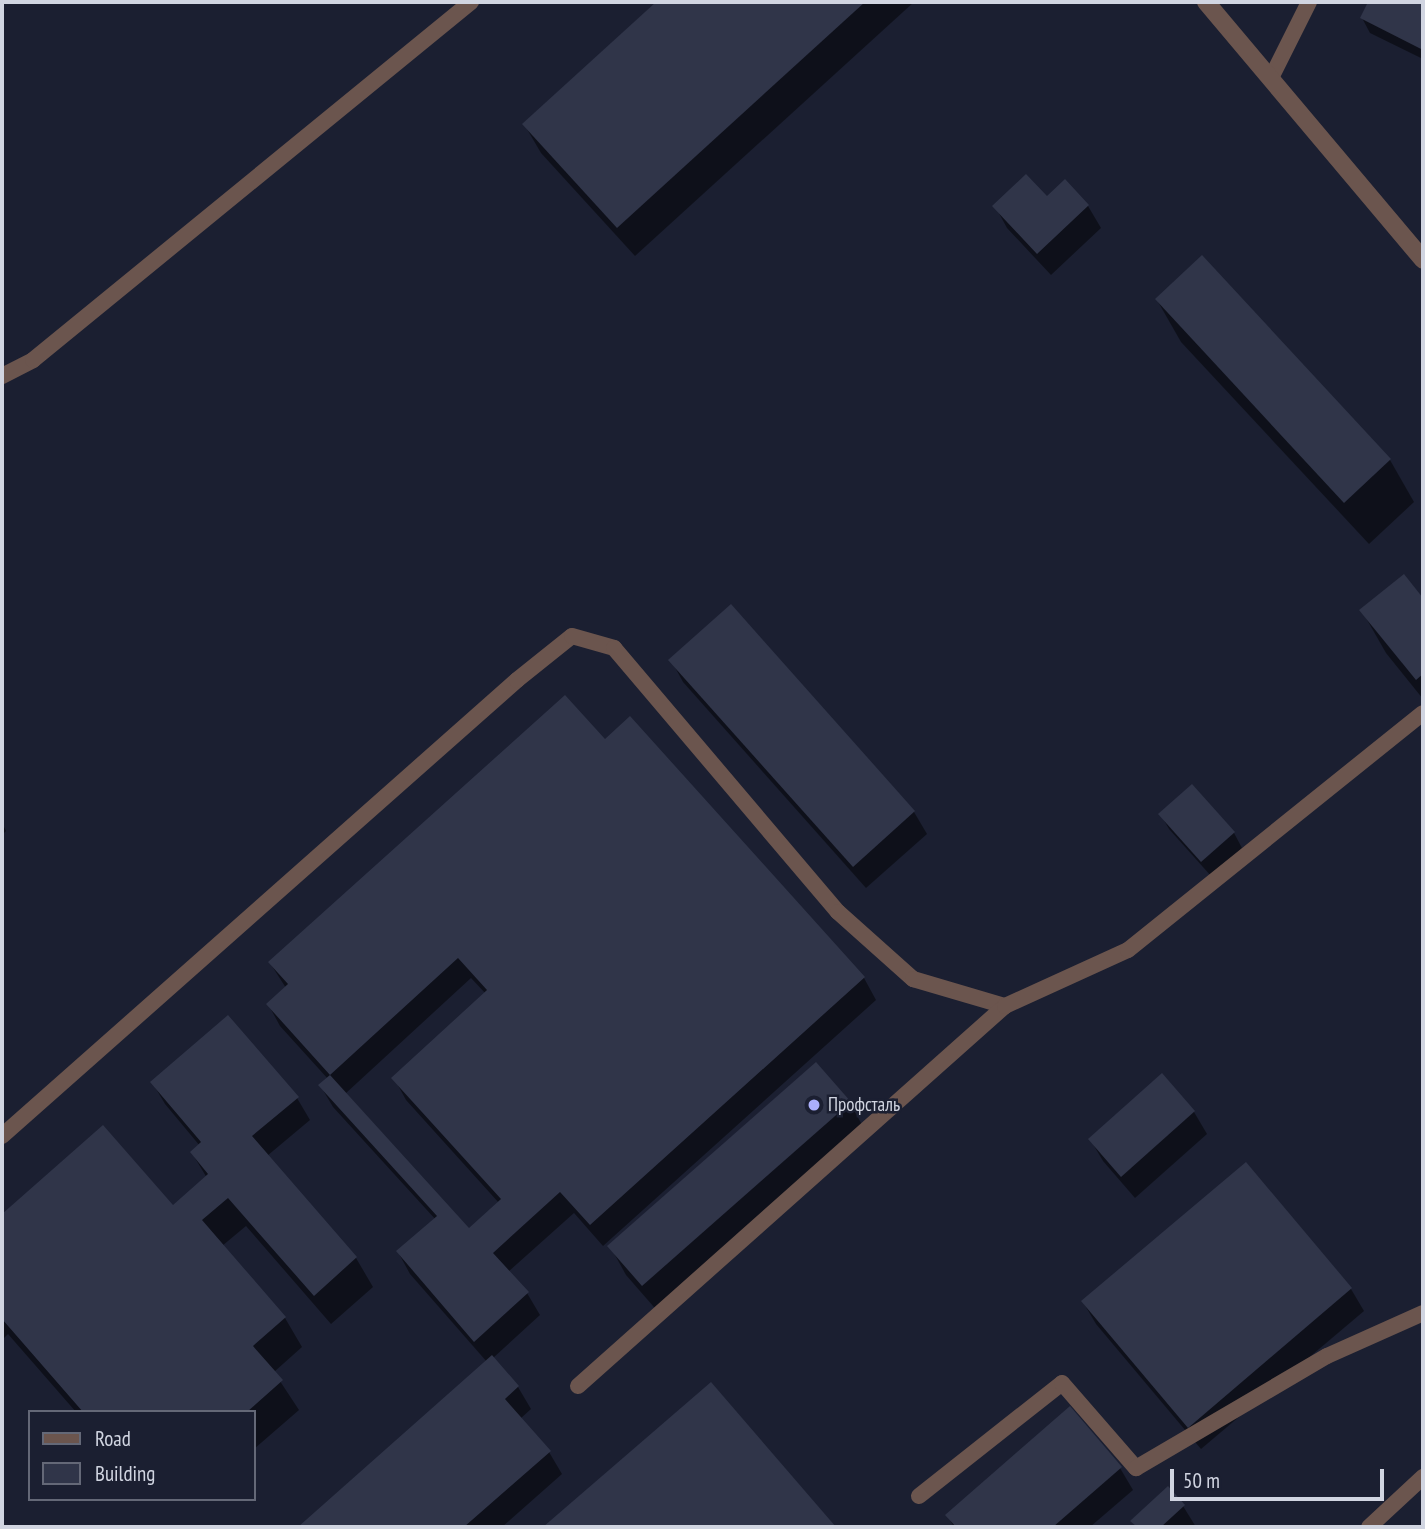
<!DOCTYPE html>
<html>
<head>
<meta charset="utf-8">
<style>
  body { margin:0 }
  #map { position:relative; width:1425px; height:1529px; overflow:hidden; background:#1b1f31; font-family:"PT Sans Narrow",sans-serif }
  div>[style] { position:absolute }
  [style*='--x'] { left:calc(var(--x)*1px); top:calc(var(--y)*1px); width:calc(var(--w)*1px); rotate:calc(var(--a)*1deg) }
  .shadow>* { inset:0; background:#0007 }
  .building>* { inset:0; background:#303549 }
  .service>* { height:16px; margin:-8px; padding:0 8px; transform-origin:8px; border-radius:8px; background:#6b554e }
  .minor>* { height:18px; margin:-9px; padding:0 9px; transform-origin:9px; border-radius:9px; background:#6b554e }
  .dots>* { width:19px; height:19px; translate:-50% -50%; box-sizing:border-box; border:4px solid #1b1f31; border-radius:50% }
  span { translate:-50% -50%; white-space:nowrap; text-align:center; line-height:1.15; -webkit-text-stroke:5px #1b1f31; paint-order:stroke }
  .poi-label { font-size:19px; color:#d1d5e1 }
  .left { translate:0 -50%; text-align:left }
  .frame { position:absolute; inset:0; border:4px solid #d1d5e1; pointer-events:none }
  .legend { position:absolute; left:28px; top:1410px; width:228px; height:91px; box-sizing:border-box; background:#1b1f31; border:2px solid #646877; margin:0; padding:9px 12px; list-style:none; font-size:21px; color:#d1d5e1 }
  .legend li { display:flex; align-items:center; gap:14px; height:35px }
  .legend b { width:35px; border:2px solid #646877 }
  .scale { position:absolute; left:1170px; top:1469px; width:214px; height:32px; box-sizing:border-box; border:4px solid #d1d5e1; border-top:0; padding-left:9px; font-size:21px; line-height:24px; white-space:nowrap; color:#d1d5e1; -webkit-text-stroke:5px #1b1f31; paint-order:stroke }
</style>
</head>
<body>
<div id="map">
  <div class="shadow">
    <div style="clip-path:polygon(658px 2px,914px 2px,635px 256px,541px 153px,524px 124px)"></div>
    <div style="clip-path:polygon(1370px 2px,1423px 2px,1423px 59px,1370px 33px,1362px 18px)"></div>
    <div style="clip-path:polygon(1065px 182px,1088px 206px,1101px 228px,1051px 275px,1007px 228px,995px 206px,1047px 199px)"></div>
    <div style="clip-path:polygon(1157px 300px,1390px 460px,1414px 502px,1369px 544px,1181px 342px)"></div>
    <div style="clip-path:polygon(1404px 577px,1423px 601px,1423px 699px,1386px 653px,1362px 611px)"></div>
    <div style="clip-path:polygon(731px 606px,914px 812px,927px 834px,866px 888px,683px 682px,671px 660px)"></div>
    <div style="clip-path:polygon(evenodd,605px 742px,864px 978px,876px 1000px,603px 1246px,574px 1213px,508px 1272px,527px 1293px,540px 1315px,493px 1358px,518px 1387px,531px 1409px,520px 1419px,549px 1452px,562px 1474px,502px 1527px,300px 1527px,487px 1362px,410px 1274px,398px 1252px,436px 1220px,333px 1107px,320px 1085px,328px 1079px,280px 1026px,268px 1004px,286px 988px,270px 963px,605px 742px,471px 978px,486px 994px,394px 1078px,406px 1100px,499px 1203px,469px 1230px,345px 1094px,471px 978px)"></div>
    <div style="clip-path:polygon(1161px 815px,1234px 833px,1242px 848px,1211px 876px,1169px 829px)"></div>
    <div style="clip-path:polygon(2px 823px,6px 831px,2px 835px)"></div>
    <div style="clip-path:polygon(1162px 1076px,1194px 1112px,1207px 1134px,1135px 1198px,1103px 1161px,1090px 1139px)"></div>
    <div style="clip-path:polygon(152px 1082px,297px 1098px,310px 1120px,267px 1156px,356px 1258px,373px 1287px,331px 1324px,246px 1226px,222px 1246px,285px 1318px,302px 1347px,274px 1372px,299px 1410px,254px 1449px,254px 1412px,76px 1412px,8px 1334px,2px 1340px,2px 1217px,103px 1128px,173px 1207px,207px 1178px,192px 1153px,200px 1146px,165px 1104px)"></div>
    <div style="clip-path:polygon(850px 1103px,866px 1132px,660px 1314px,626px 1275px,610px 1246px)"></div>
    <div style="clip-path:polygon(1246px 1164px,1351px 1289px,1364px 1311px,1201px 1449px,1096px 1324px,1083px 1302px)"></div>
    <div style="clip-path:polygon(711px 1385px,833px 1527px,546px 1527px)"></div>
    <div style="clip-path:polygon(1120px 1468px,1133px 1490px,1090px 1527px,954px 1527px,947px 1515px)"></div>
    <div style="clip-path:polygon(1183px 1506px,1196px 1527px,1136px 1527px,1133px 1521px)"></div>
  </div>
  <div class="building">
    <div style="clip-path:polygon(656px 2px,865px 2px,617px 228px,522px 124px)"></div>
    <div style="clip-path:polygon(1368px 2px,1423px 2px,1423px 50px,1360px 18px)"></div>
    <div style="clip-path:polygon(1026px 174px,1047px 196px,1065px 179px,1089px 205px,1037px 254px,992px 206px)"></div>
    <div style="clip-path:polygon(1202px 255px,1391px 459px,1344px 503px,1155px 299px)"></div>
    <div style="clip-path:polygon(1404px 574px,1423px 598px,1423px 674px,1416px 680px,1359px 610px)"></div>
    <div style="clip-path:polygon(731px 604px,915px 811px,853px 867px,668px 660px)"></div>
    <div style="clip-path:polygon(565px 695px,605px 739px,630px 716px,865px 977px,590px 1225px,560px 1192px,493px 1253px,529px 1292px,474px 1342px,396px 1251px,437px 1216px,318px 1085px,330px 1075px,469px 1228px,501px 1199px,391px 1078px,487px 990px,458px 958px,330px 1075px,266px 1004px,288px 984px,268px 962px)"></div>
    <div style="clip-path:polygon(1192px 784px,1235px 832px,1201px 862px,1158px 814px)"></div>
    <div style="clip-path:polygon(228px 1015px,299px 1097px,252px 1136px,357px 1257px,314px 1296px,228px 1198px,202px 1220px,286px 1317px,253px 1346px,283px 1380px,247px 1412px,83px 1412px,2px 1319px,2px 1214px,103px 1125px,173px 1205px,208px 1174px,190px 1152px,201px 1142px,150px 1082px)"></div>
    <div style="clip-path:polygon(816px 1062px,851px 1102px,642px 1286px,607px 1246px)"></div>
    <div style="clip-path:polygon(1162px 1073px,1195px 1111px,1121px 1177px,1088px 1139px)"></div>
    <div style="clip-path:polygon(1246px 1162px,1352px 1288px,1188px 1428px,1081px 1301px)"></div>
    <div style="clip-path:polygon(492px 1355px,519px 1386px,505px 1399px,551px 1451px,464px 1527px,298px 1527px)"></div>
    <div style="clip-path:polygon(711px 1382px,836px 1527px,543px 1527px)"></div>
    <div style="clip-path:polygon(1070px 1406px,1122px 1467px,1053px 1527px,956px 1527px,945px 1515px)"></div>
    <div style="clip-path:polygon(1168px 1486px,1185px 1505px,1161px 1527px,1137px 1527px,1130px 1521px)"></div>
  </div>
  <div class="service">
    <div style="--x:1271;--y:78;--w:85;--a:-63.4"></div>
    <div style="--x:2;--y:376;--w:35;--a:-27"></div>
    <div style="--x:33;--y:360;--w:566;--a:-39.26"></div>
    <div style="--x:2;--y:1136;--w:688;--a:-41.52"></div>
    <div style="--x:517;--y:680;--w:70;--a:-38.7"></div>
    <div style="--x:572;--y:636;--w:44;--a:15.9"></div>
    <div style="--x:614;--y:648;--w:346;--a:49.7"></div>
    <div style="--x:838;--y:912;--w:101;--a:41.8"></div>
    <div style="--x:913;--y:979;--w:96;--a:16.4"></div>
    <div style="--x:578;--y:1386;--w:572;--a:-41.67"></div>
    <div style="--x:1005;--y:1006;--w:135;--a:-24.5"></div>
    <div style="--x:1128;--y:950;--w:378;--a:-38.8"></div>
    <div style="--x:919;--y:1496;--w:182;--a:-38.3"></div>
    <div style="--x:1062;--y:1383;--w:113;--a:49"></div>
    <div style="--x:1136;--y:1468;--w:221;--a:-30.4"></div>
    <div style="--x:1327;--y:1356;--w:105;--a:-24.1"></div>
    <div style="--x:1369;--y:1527;--w:74;--a:-42.8"></div>
  </div>
  <div class="minor">
    <div style="--x:1206;--y:2;--w:337;--a:49.9"></div>
  </div>
  <div class="dots">
    <div style="left:814px;top:1105px;background:#abaffb"></div>
  </div>
  <div class="poi-label">
    <span class="left" style="left:828px;top:1105px">Профсталь</span>
  </div>
  <div class="frame"></div>
  <ul class="legend">
  <li><b style="height:9px;background:#6b554e"></b>Road</li>
  <li><b style="height:19px;background:#303549"></b>Building</li>
  </ul>
  <div class="scale">50 m</div>
</div>
</body>
</html>
